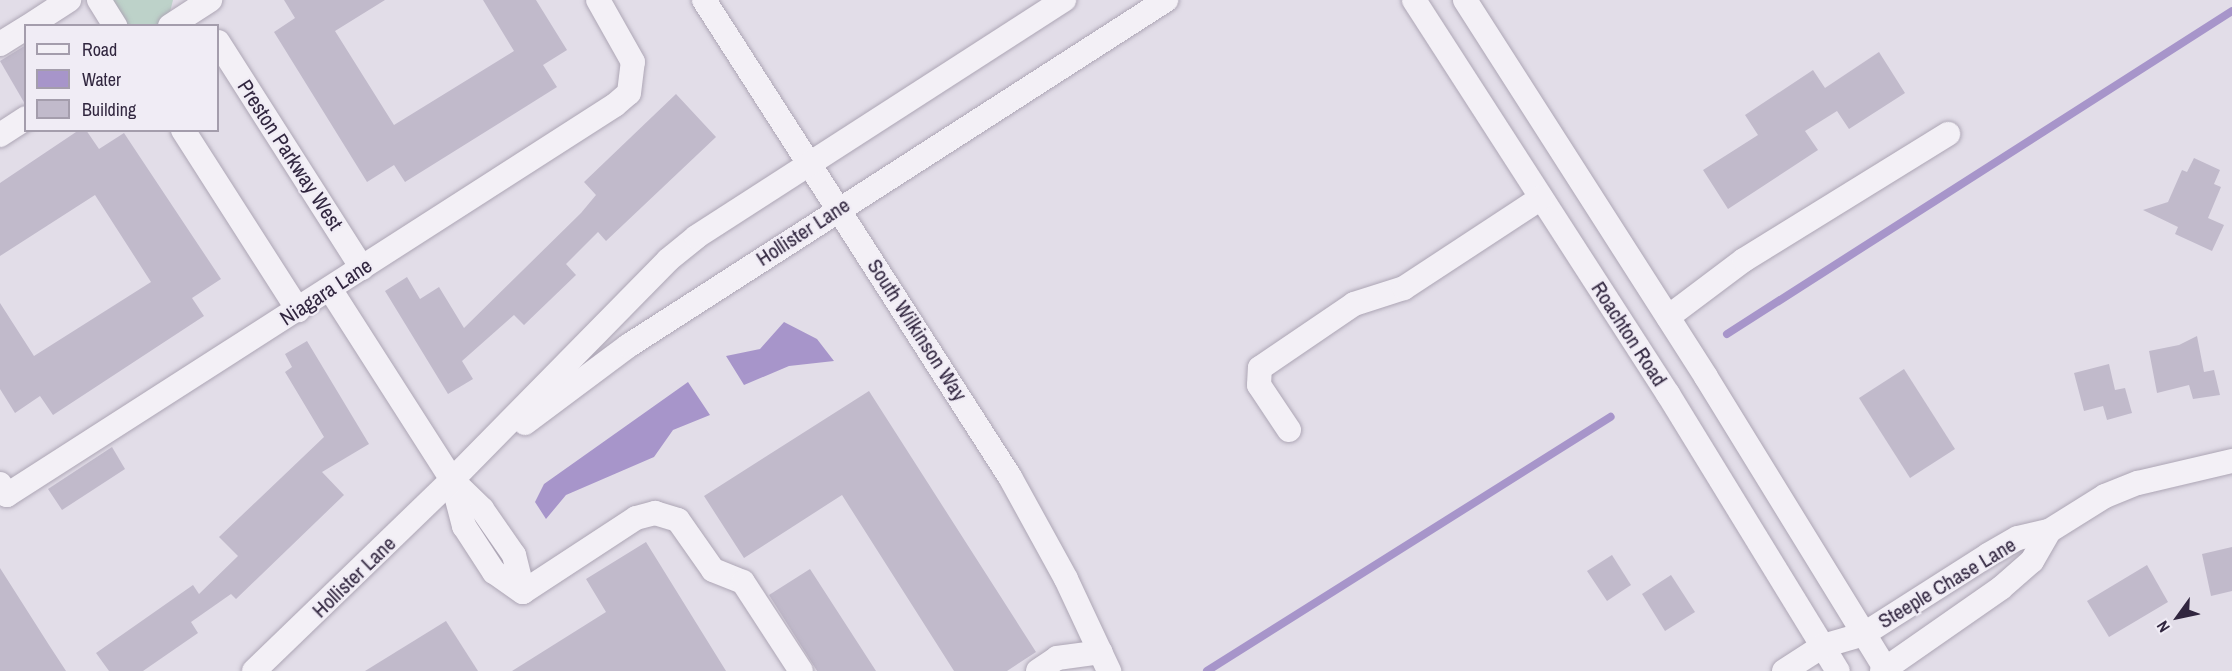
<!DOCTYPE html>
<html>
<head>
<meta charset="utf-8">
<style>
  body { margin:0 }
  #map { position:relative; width:2232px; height:671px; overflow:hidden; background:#e2dde8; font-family:"Archivo Narrow",sans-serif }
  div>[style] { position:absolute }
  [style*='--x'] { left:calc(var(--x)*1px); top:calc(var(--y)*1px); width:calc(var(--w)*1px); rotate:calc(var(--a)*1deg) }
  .green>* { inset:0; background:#bdd2c9 }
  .water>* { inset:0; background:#a795ca }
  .stream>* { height:8px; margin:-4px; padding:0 4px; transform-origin:4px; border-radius:4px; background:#a795ca }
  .building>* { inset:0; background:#c1bacb }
  .roads { filter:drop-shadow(0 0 2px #ada6b5) drop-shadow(0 0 2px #ada6b5) }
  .minor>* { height:24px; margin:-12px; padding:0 12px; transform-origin:12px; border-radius:12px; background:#f3f0f6 }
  span { translate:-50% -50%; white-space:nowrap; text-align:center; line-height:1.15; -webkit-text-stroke:4.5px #f0ecf5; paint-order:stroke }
  .street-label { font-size:21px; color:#31263f }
  .legend { position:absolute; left:24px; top:24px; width:195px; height:108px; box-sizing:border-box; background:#f0ecf5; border:2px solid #a49dac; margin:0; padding:8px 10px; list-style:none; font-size:18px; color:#31263f }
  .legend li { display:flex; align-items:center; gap:12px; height:30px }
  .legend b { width:30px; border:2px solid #a49dac }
  .north { position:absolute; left:2148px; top:587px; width:60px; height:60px; -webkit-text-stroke:4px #f0ecf5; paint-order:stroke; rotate:237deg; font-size:16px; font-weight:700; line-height:24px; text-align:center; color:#31263f }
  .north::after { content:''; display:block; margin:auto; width:21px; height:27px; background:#31263f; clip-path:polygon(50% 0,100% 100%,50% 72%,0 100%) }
</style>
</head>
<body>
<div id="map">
  <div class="green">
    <div style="clip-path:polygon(110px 0,173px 0,170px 12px,160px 26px,122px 25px)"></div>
  </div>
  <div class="water">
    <div style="clip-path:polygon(784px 322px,817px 339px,834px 361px,789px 366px,744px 385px,726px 356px,760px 349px)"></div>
    <div style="clip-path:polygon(688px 382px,710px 415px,673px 430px,654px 457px,566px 495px,546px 519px,535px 502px,544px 484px)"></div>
  </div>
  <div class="stream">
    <div style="--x:1727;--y:334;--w:599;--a:-32.6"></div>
    <div style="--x:1207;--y:671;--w:477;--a:-32.2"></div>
  </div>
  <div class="building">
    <div style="clip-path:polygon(284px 0,385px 0,335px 31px,394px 125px,514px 51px,483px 0,536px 0,567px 50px,543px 65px,557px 87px,405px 182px,394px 165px,367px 182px,274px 32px,295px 18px)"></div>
    <div style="clip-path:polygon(26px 45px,26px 104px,25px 104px,0 61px)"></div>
    <div style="clip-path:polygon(1879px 52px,1905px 93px,1849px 129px,1837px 111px,1805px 131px,1818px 150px,1728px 209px,1703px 170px,1758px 135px,1745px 115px,1813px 70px,1825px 88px)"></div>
    <div style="clip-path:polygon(676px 94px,716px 137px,606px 241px,598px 232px,566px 264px,576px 275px,524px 325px,514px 315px,462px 361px,473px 379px,448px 394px,385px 291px,407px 277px,420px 299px,439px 287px,464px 328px,581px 213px,596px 195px,584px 182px)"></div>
    <div style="clip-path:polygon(79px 130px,86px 130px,99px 149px,124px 133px,221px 279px,192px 298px,204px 316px,53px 415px,40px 396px,15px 413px,0 389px,0 303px,34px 356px,151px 282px,95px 195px,0 256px,0 183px)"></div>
    <div style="clip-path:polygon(2194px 158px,2220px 170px,2214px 184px,2221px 187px,2208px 218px,2224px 225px,2212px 251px,2175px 234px,2178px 227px,2143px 210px,2168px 202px,2182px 170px,2187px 172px)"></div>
    <div style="clip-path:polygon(2197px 336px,2204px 372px,2214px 370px,2220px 395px,2193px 399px,2189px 385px,2157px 393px,2149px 351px,2179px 345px)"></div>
    <div style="clip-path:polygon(307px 341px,369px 444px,322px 472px,344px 495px,236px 599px,231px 594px,191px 622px,198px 633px,143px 671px,109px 671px,96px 653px,193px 585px,199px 594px,238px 556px,219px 537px,324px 437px,285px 372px,292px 367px,285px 354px)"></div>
    <div style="clip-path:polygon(2109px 364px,2115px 390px,2125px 388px,2132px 413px,2107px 420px,2103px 406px,2084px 411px,2074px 373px)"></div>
    <div style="clip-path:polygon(1904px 369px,1955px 449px,1910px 478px,1859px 398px)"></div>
    <div style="clip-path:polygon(869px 391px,1036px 652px,1007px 671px,954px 671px,842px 495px,744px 558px,704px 496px)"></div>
    <div style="clip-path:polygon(112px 447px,125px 469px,62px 510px,48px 489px)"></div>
    <div style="clip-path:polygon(646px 542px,726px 671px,512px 671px,606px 612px,586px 579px)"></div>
    <div style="clip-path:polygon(2232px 547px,2232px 591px,2211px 596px,2202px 554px)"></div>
    <div style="clip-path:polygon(1612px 555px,1631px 585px,1607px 601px,1587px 571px)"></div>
    <div style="clip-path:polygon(2147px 565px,2168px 602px,2109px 637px,2087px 601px)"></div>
    <div style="clip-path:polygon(0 568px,49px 645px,66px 671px,0 671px)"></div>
    <div style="clip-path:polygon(810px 569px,876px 671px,817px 671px,814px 666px,769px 595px)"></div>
    <div style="clip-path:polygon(1671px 575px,1695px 612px,1665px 631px,1642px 594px)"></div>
    <div style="clip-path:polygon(446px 621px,478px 671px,365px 671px)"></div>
  </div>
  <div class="roads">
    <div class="minor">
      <div style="--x:99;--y:0;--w:31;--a:58"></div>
      <div style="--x:704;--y:0;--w:567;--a:57.32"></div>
      <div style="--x:1010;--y:477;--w:116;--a:61.2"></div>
      <div style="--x:1066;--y:579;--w:102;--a:64.9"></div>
      <div style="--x:1414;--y:0;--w:469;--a:57.2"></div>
      <div style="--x:1668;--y:394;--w:325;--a:58.5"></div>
      <div style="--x:1465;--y:0;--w:447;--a:57.4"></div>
      <div style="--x:1706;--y:377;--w:345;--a:58.4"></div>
      <div style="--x:29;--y:26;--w:48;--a:-33"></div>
      <div style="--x:170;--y:26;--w:48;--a:-33"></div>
      <div style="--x:218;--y:42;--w:268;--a:57.5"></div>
      <div style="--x:0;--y:44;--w:31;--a:-32"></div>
      <div style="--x:183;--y:130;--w:214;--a:57.4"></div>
      <div style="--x:0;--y:135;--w:31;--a:-33"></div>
      <div style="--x:330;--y:289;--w:227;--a:57.4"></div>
      <div style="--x:452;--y:480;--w:42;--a:44"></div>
      <div style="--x:482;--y:509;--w:56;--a:55.2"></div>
      <div style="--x:514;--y:555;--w:38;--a:76"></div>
      <div style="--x:1668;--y:317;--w:95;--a:-36.9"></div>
      <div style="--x:1744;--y:260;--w:240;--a:-31.7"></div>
      <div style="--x:525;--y:423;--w:129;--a:-36.8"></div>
      <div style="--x:628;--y:346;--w:640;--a:-32.75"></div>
      <div style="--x:1289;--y:430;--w:54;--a:-123.7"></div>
      <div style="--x:1259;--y:385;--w:17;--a:-87"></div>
      <div style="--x:1260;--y:368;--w:114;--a:-34.2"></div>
      <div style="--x:1354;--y:304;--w:52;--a:-17.7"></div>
      <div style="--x:1404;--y:288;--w:164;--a:-33.3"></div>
      <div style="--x:452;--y:480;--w:48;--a:75.4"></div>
      <div style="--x:464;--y:526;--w:55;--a:56.9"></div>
      <div style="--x:494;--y:572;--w:35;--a:35"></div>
      <div style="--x:0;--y:484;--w:13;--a:58"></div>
      <div style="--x:7;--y:495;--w:722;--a:-32.68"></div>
      <div style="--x:615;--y:105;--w:18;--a:-41"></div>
      <div style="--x:629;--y:93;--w:31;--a:-83"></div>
      <div style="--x:633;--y:62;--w:71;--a:-119.4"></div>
      <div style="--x:523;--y:592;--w:135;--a:-33.2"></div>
      <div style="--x:636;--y:518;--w:20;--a:-15"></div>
      <div style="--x:655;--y:513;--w:24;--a:17"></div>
      <div style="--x:678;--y:520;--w:61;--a:55"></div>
      <div style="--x:713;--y:570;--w:32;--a:22"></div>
      <div style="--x:743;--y:582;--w:106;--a:56.9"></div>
      <div style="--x:254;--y:671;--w:275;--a:-44"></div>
      <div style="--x:452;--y:480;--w:308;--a:-45.5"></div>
      <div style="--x:668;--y:260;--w:36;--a:-39"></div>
      <div style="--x:696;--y:237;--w:438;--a:-32.8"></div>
      <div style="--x:1038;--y:671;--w:23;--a:-34"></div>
      <div style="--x:1057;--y:658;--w:44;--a:-7.8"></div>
      <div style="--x:1784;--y:671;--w:46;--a:-32.7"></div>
      <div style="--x:1823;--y:646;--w:43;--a:-16.3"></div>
      <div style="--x:1864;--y:634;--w:147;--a:-32.5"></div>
      <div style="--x:1988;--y:555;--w:34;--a:-30"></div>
      <div style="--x:2018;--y:538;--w:32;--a:-13"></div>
      <div style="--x:2049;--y:531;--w:66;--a:-32"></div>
      <div style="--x:2105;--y:496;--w:35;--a:-22"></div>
      <div style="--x:2138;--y:483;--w:97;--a:-13.2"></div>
      <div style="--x:1882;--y:671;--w:145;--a:-34.9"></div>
      <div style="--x:2001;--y:588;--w:41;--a:-41.1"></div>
      <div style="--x:2032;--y:561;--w:34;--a:-60"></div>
    </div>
  </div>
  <div class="street-label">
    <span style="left:290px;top:155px;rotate:57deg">Preston Parkway West</span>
    <span style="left:803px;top:232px;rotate:-33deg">Hollister Lane</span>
    <span style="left:326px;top:292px;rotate:-33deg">Niagara Lane</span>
    <span style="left:917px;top:330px;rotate:57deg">South Wilkinson Way</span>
    <span style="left:1629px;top:334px;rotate:57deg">Roachton Road</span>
    <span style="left:354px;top:577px;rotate:-44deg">Hollister Lane</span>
    <span style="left:1947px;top:583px;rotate:-31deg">Steeple Chase Lane</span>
  </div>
  <ul class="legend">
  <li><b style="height:8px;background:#f3f0f6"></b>Road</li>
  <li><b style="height:16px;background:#a795ca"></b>Water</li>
  <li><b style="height:16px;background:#c1bacb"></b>Building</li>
  </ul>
  <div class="north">N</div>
</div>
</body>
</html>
